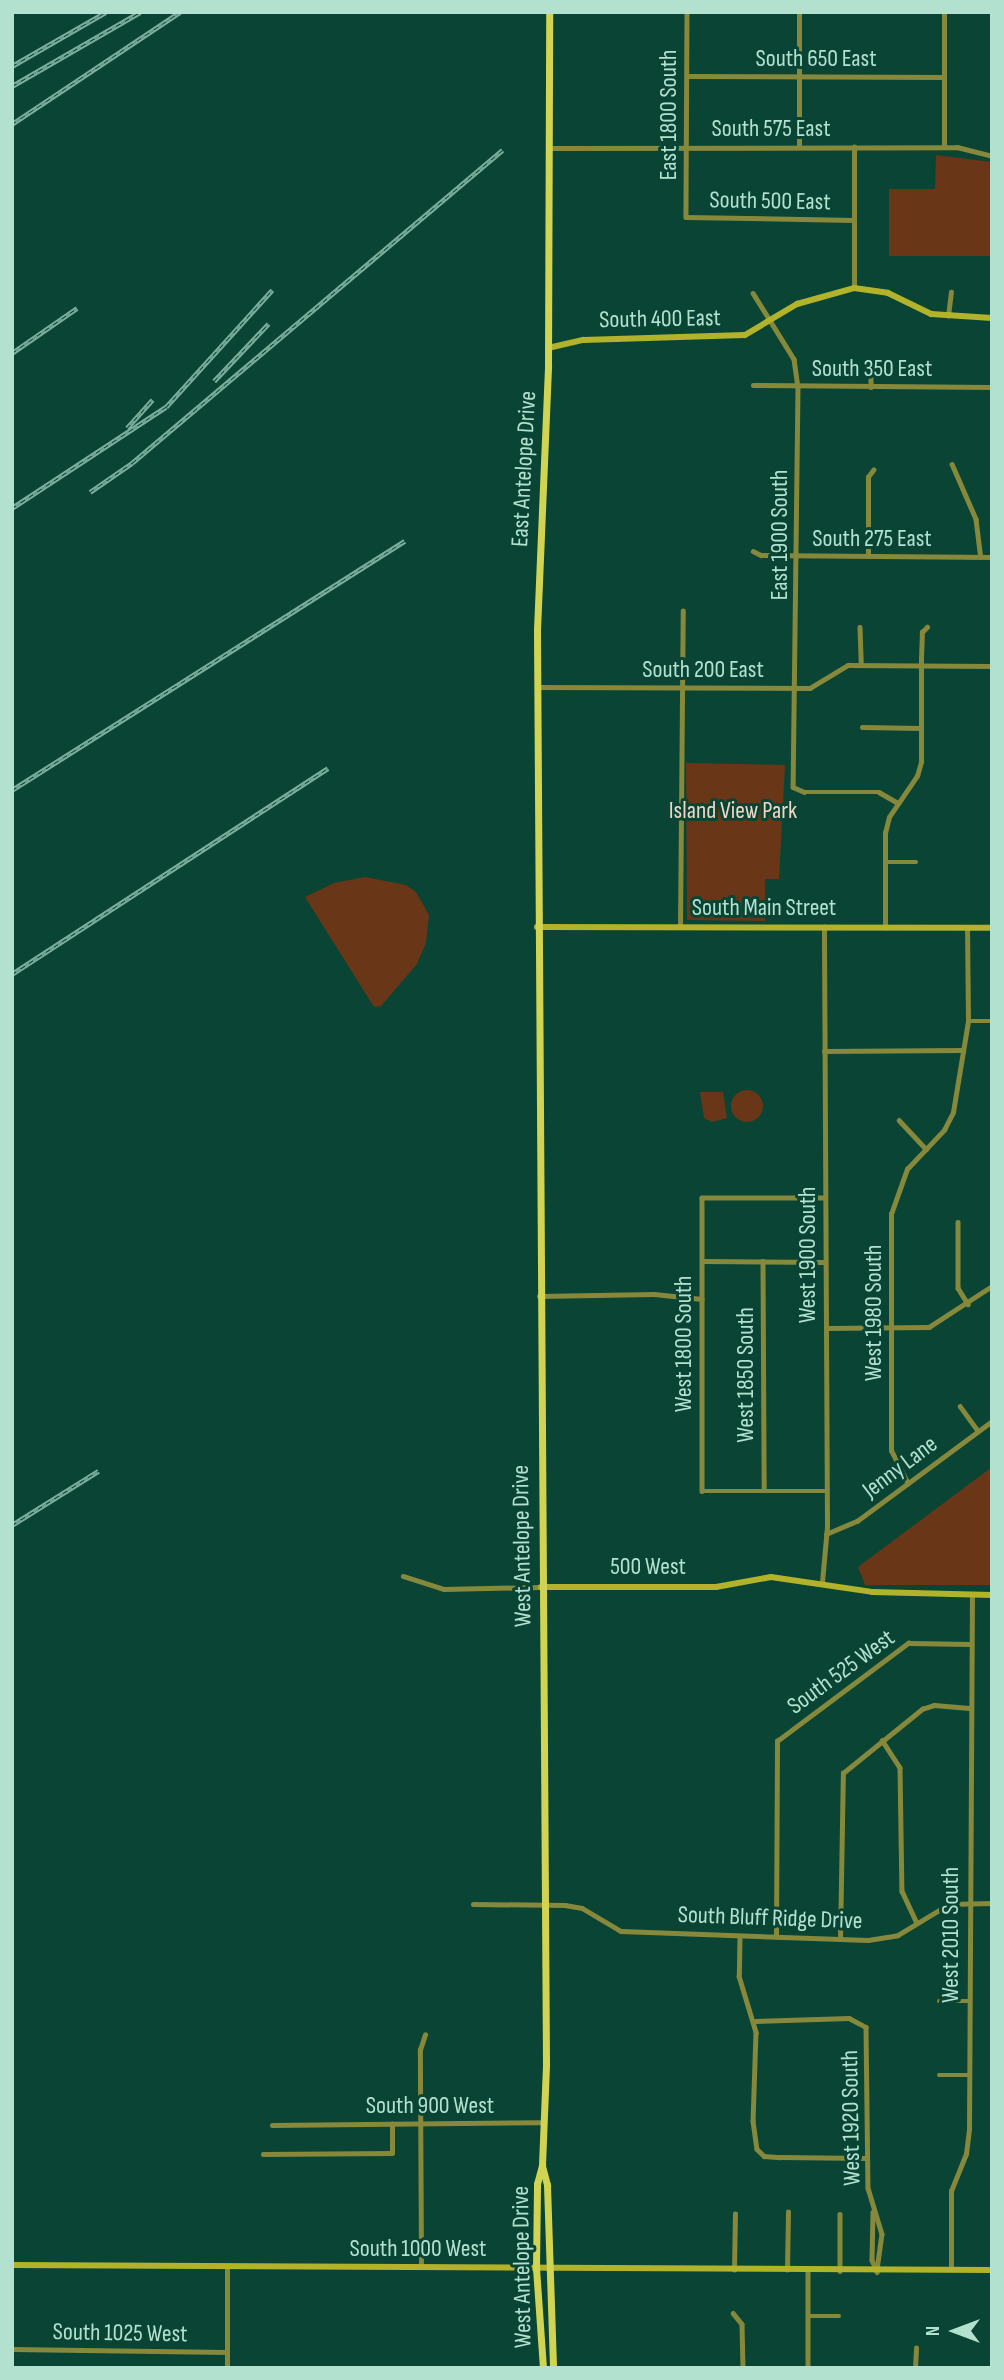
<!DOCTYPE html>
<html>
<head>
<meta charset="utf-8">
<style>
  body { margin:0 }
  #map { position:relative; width:1004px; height:2380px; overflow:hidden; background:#094434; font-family:"Sofia Sans Condensed",sans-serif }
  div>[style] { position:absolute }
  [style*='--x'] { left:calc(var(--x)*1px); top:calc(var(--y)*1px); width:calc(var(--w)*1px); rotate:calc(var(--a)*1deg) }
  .green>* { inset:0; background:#693718 }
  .round { border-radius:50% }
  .street>* { height:4.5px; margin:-2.25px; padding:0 2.25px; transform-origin:2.25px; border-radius:2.25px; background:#86883c }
  .secondary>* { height:6px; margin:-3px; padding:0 3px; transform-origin:3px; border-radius:3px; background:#b2b32a }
  .primary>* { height:7px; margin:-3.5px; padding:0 3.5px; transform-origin:3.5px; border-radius:3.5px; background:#d1d452 }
  .rail>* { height:4.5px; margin-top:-2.25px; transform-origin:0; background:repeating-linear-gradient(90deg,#094434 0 5px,#7bae9d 0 10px); box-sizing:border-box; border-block:2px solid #7bae9d }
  span { translate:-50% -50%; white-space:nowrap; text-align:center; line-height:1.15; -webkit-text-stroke:6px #094434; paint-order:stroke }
  .street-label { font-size:24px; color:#b3e1d0 }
  .park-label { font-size:24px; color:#f1d5c5 }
  .frame { position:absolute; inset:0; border:14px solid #b3e1d0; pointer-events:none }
  .north { position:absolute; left:920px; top:2296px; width:70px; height:70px; -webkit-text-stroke:5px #094434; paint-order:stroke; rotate:270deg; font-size:19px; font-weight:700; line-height:28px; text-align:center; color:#b3e1d0 }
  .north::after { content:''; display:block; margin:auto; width:24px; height:32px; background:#b3e1d0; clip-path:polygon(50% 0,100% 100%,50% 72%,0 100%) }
</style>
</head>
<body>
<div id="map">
  <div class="green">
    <div style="clip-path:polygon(928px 154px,992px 162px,992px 256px,889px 256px,889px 189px,935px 189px,936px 155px)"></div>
    <div style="clip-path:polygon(686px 763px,785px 765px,779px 879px,765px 879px,765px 921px,687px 920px)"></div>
    <div style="clip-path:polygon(365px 877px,406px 885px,416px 892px,429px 915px,426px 943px,417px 964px,381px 1006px,374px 1007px,305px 897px,334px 883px)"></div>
    <div class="round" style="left:731px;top:1090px;width:32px;height:32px"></div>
    <div style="clip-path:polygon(700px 1092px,723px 1092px,727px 1118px,712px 1122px,704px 1118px)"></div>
    <div style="clip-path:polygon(992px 1467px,992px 1585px,865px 1585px,858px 1567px)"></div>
  </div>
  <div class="street">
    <div style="--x:687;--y:12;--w:205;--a:90.3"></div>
    <div style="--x:686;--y:217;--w:168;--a:1"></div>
    <div style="--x:687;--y:76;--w:257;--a:0.2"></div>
    <div style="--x:799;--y:147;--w:135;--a:-90"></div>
    <div style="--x:944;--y:147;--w:135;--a:-90"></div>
    <div style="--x:549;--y:148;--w:408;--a:-0.1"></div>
    <div style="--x:957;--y:147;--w:36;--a:14"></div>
    <div style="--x:854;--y:288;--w:141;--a:-90"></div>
    <div style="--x:753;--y:293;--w:78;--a:58.2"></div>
    <div style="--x:794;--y:359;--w:28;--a:82"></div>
    <div style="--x:798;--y:387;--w:400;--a:90.7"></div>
    <div style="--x:793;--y:787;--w:12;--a:24"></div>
    <div style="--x:804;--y:792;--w:75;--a:0"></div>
    <div style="--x:879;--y:792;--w:22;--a:30"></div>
    <div style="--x:948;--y:316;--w:24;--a:-83"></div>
    <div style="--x:871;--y:365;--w:22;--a:90"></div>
    <div style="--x:753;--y:385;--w:239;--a:0.5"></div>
    <div style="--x:952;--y:464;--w:60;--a:66.4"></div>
    <div style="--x:976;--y:519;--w:38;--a:83"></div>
    <div style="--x:753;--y:551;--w:9;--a:27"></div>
    <div style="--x:761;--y:555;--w:231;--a:0.5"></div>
    <div style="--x:868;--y:556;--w:79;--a:-90"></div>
    <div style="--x:868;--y:477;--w:9;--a:-54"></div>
    <div style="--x:860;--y:627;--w:38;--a:88"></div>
    <div style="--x:538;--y:687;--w:272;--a:0.2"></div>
    <div style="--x:810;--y:688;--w:44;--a:-31.2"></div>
    <div style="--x:848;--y:665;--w:144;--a:0.4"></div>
    <div style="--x:862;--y:727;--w:59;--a:1"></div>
    <div style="--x:885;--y:862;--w:31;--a:0"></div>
    <div style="--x:680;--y:927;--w:316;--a:-89.5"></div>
    <div style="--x:885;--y:928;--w:95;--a:-90"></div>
    <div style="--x:885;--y:833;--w:16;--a:-76"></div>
    <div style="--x:889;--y:817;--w:50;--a:-55.7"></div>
    <div style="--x:917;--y:776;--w:15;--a:-74"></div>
    <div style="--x:921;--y:762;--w:103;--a:-90"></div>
    <div style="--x:921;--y:659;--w:27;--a:-88"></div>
    <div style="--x:922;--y:632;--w:7;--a:-45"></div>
    <div style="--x:968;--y:1021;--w:24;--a:0"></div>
    <div style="--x:824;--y:1051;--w:138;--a:-0.4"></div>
    <div style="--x:899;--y:1120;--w:40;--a:47"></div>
    <div style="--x:825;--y:1198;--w:123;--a:180"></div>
    <div style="--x:702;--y:1198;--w:293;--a:90"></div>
    <div style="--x:702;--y:1491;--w:124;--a:0"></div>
    <div style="--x:958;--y:1222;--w:66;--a:90"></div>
    <div style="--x:958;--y:1288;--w:19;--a:58"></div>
    <div style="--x:702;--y:1261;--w:123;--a:0.5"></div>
    <div style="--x:763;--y:1261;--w:228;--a:89.7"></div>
    <div style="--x:539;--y:1296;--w:115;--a:-1"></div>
    <div style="--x:654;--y:1294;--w:48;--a:5.9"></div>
    <div style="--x:826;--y:1328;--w:103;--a:-0.6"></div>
    <div style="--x:929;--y:1327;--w:75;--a:-33.1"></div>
    <div style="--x:960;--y:1406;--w:31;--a:54"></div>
    <div style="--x:908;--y:1484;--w:37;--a:-117"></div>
    <div style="--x:891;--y:1451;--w:237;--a:-90"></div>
    <div style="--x:891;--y:1214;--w:48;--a:-70.4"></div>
    <div style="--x:907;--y:1169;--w:54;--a:-46.5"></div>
    <div style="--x:944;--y:1130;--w:20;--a:-63"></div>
    <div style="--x:953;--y:1112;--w:92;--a:-80.6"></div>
    <div style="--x:968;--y:1021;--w:93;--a:-90.6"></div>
    <div style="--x:826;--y:1534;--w:34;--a:-23"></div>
    <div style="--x:857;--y:1521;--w:168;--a:-36.5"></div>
    <div style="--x:403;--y:1576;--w:43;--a:17.6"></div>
    <div style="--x:444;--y:1589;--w:97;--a:-1.2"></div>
    <div style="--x:822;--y:1582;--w:55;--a:-84.8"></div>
    <div style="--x:827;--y:1527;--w:600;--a:-90.29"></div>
    <div style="--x:882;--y:1740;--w:33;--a:57"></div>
    <div style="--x:900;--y:1768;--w:123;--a:89.1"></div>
    <div style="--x:902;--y:1891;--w:33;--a:65"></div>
    <div style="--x:473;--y:1904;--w:92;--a:0.6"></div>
    <div style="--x:565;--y:1905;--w:17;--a:10"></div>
    <div style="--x:582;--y:1908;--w:45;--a:30.5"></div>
    <div style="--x:621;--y:1931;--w:247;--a:2.1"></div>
    <div style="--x:868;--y:1940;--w:30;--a:-9"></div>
    <div style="--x:898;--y:1935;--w:60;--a:-31.3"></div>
    <div style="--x:949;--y:1904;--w:43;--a:-1.3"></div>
    <div style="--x:740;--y:1937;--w:39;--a:91"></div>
    <div style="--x:739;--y:1976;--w:59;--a:73.1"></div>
    <div style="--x:756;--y:2032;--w:89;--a:91.9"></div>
    <div style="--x:753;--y:2121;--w:28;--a:82"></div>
    <div style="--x:757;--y:2149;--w:10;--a:45"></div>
    <div style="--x:764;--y:2156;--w:16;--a:4"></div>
    <div style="--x:780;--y:2157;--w:87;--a:0.7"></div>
    <div style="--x:776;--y:1937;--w:196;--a:-89.7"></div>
    <div style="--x:777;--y:1741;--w:164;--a:-36.8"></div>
    <div style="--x:908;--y:1643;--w:63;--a:0.9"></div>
    <div style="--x:840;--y:1939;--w:166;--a:-89"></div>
    <div style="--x:843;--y:1773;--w:102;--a:-39"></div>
    <div style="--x:922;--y:1709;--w:13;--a:-18"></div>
    <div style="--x:934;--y:1705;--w:35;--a:5"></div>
    <div style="--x:939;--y:2001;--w:30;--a:0"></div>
    <div style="--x:755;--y:2021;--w:94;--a:-1.8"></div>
    <div style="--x:849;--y:2018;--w:19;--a:28"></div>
    <div style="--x:866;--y:2027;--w:161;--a:89.3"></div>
    <div style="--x:868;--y:2188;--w:48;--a:73.1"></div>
    <div style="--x:882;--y:2234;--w:37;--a:98"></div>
    <div style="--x:939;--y:2075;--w:30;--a:0"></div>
    <div style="--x:272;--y:2125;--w:270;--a:-0.6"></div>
    <div style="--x:263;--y:2154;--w:129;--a:-0.4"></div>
    <div style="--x:392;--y:2153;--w:29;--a:-90"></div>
    <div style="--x:873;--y:2212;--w:48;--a:91.2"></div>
    <div style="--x:872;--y:2260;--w:13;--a:67"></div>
    <div style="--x:840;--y:2214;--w:57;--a:90"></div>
    <div style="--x:421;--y:2267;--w:217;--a:-90.3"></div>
    <div style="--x:420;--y:2050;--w:16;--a:-72"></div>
    <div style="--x:951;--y:2269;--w:78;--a:-90"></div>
    <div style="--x:951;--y:2191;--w:40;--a:-68"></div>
    <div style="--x:966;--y:2154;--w:25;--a:-83"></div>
    <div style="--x:969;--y:2129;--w:534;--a:-89.68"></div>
    <div style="--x:734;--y:2270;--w:56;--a:-89"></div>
    <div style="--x:787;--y:2270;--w:58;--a:-89"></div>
    <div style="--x:808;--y:2272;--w:96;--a:90"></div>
    <div style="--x:733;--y:2313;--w:14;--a:51"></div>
    <div style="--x:742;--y:2324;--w:44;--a:88.7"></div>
    <div style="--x:809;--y:2316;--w:30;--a:0"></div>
    <div style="--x:12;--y:2349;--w:215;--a:0.8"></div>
    <div style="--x:227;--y:2368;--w:102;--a:-90"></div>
    <div style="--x:915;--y:2368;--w:20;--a:-87"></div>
  </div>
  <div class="secondary">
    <div style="--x:548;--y:348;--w:36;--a:-13"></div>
    <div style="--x:583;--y:340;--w:162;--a:-1.8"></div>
    <div style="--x:745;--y:335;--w:61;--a:-30.8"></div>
    <div style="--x:797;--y:304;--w:59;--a:-15.7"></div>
    <div style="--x:854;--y:288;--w:34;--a:8"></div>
    <div style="--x:888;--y:293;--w:48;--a:26"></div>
    <div style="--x:931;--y:314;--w:61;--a:3.8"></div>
    <div style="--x:537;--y:927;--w:455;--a:0.1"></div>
    <div style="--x:541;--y:1587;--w:175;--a:0"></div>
    <div style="--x:716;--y:1587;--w:56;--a:-10.3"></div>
    <div style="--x:771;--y:1577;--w:102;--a:8.4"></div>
    <div style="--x:872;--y:1592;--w:120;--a:1.4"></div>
    <div style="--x:12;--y:2265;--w:980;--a:0.29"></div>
  </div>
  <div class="primary">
    <div style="--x:542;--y:2166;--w:20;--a:75"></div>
    <div style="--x:547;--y:2185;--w:183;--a:88.1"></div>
    <div style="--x:543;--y:2368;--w:99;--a:-94"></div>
    <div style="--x:536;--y:2269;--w:85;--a:-89.3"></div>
    <div style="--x:537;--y:2184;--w:20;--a:-75"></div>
    <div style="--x:542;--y:2165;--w:101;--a:-87.7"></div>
    <div style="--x:546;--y:2064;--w:1434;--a:-90.36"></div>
    <div style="--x:537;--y:630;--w:265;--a:-87.6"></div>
    <div style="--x:548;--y:365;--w:353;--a:-89.8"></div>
  </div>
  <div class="rail">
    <div style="--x:12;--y:66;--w:108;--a:-29.9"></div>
    <div style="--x:12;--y:86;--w:148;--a:-30"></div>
    <div style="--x:12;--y:124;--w:202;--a:-33.7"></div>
    <div style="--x:12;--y:353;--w:79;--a:-34.7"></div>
    <div style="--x:214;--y:381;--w:79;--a:-46.5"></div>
    <div style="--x:127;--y:428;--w:38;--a:-48"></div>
    <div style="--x:90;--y:492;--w:51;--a:-34.6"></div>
    <div style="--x:132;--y:463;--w:485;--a:-40.2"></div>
    <div style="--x:12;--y:508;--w:184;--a:-33.3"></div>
    <div style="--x:166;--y:407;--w:158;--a:-47.8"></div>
    <div style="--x:12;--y:790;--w:465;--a:-32.4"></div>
    <div style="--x:12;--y:974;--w:377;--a:-33.1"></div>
    <div style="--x:12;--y:1525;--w:102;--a:-32.1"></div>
  </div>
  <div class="street-label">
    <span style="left:816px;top:59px">South 650 East</span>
    <span style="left:669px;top:115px;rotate:-90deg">East 1800 South</span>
    <span style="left:771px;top:129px">South 575 East</span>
    <span style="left:770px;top:201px;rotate:1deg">South 500 East</span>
    <span style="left:660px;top:319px;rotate:-1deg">South 400 East</span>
    <span style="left:872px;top:369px">South 350 East</span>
    <span style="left:524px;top:469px;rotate:-87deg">East Antelope Drive</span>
    <span style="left:780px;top:535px;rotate:-90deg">East 1900 South</span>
    <span style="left:872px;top:539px">South 275 East</span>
    <span style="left:703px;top:670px">South 200 East</span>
    <span style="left:764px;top:908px">South Main Street</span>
    <span style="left:808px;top:1255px;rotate:-90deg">West 1900 South</span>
    <span style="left:874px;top:1313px;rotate:-90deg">West 1980 South</span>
    <span style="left:684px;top:1344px;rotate:-90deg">West 1800 South</span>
    <span style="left:746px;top:1375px;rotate:-90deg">West 1850 South</span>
    <span style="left:900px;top:1467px;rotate:-37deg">Jenny Lane</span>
    <span style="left:522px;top:1546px;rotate:-91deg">West Antelope Drive</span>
    <span style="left:648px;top:1567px">500 West</span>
    <span style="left:841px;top:1672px;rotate:-36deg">South 525 West</span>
    <span style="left:770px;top:1918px;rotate:2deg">South Bluff Ridge Drive</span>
    <span style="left:951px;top:1935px;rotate:-90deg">West 2010 South</span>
    <span style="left:430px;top:2106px">South 900 West</span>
    <span style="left:851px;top:2118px;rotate:-91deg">West 1920 South</span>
    <span style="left:418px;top:2249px">South 1000 West</span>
    <span style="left:522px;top:2267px;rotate:-91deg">West Antelope Drive</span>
    <span style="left:120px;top:2333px;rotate:1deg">South 1025 West</span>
  </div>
  <div class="park-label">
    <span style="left:733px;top:811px">Island View Park</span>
  </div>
  <div class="frame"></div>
  <div class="north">N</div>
</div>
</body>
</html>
